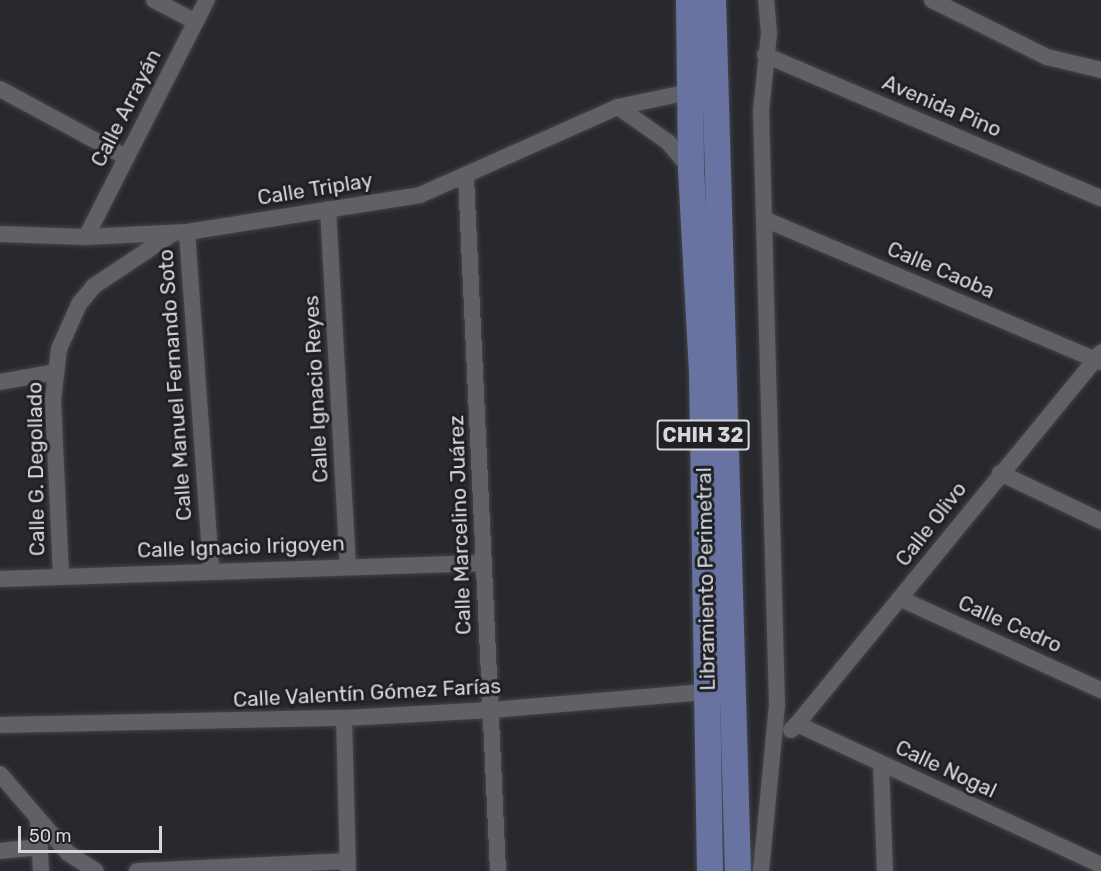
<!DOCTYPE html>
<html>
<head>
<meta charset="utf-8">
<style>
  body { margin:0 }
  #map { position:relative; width:1101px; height:871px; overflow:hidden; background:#28292f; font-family:Rubik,sans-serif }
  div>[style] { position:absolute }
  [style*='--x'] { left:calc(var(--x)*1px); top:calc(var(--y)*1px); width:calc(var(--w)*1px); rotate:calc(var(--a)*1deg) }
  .roads { filter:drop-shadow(0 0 2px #43454a) drop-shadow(0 0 2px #43454a) }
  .street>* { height:16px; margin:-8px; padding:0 8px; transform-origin:8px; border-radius:8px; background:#5f6167 }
  .primary>* { height:26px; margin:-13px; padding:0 13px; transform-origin:13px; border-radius:13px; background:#6973a1 }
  span { translate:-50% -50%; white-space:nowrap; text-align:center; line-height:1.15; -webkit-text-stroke:6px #1e2025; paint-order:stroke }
  .shield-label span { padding:2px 4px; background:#1e2025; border:2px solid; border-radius:4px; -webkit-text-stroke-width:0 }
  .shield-label { font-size:20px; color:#d6d7db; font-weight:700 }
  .street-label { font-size:21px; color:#d6d7db }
  .scale { position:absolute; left:18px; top:826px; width:144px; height:27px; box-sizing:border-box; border:3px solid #d6d7db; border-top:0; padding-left:8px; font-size:18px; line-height:21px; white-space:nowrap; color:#d6d7db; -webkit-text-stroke:4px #1e2025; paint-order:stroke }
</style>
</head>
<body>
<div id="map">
  <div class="roads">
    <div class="street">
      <div style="--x:154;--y:0;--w:47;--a:27.6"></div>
      <div style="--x:932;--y:0;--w:128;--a:26.4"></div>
      <div style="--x:1047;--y:57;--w:56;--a:13.5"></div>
      <div style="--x:765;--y:55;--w:365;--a:23.1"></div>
      <div style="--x:0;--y:89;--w:143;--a:28.4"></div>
      <div style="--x:618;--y:107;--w:61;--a:35"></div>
      <div style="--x:668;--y:142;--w:35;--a:50"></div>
      <div style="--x:466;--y:177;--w:695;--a:87.36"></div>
      <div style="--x:328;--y:209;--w:357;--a:86.8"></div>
      <div style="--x:764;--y:219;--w:366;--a:23"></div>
      <div style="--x:187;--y:232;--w:339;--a:85.9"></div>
      <div style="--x:0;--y:234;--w:86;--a:2"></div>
      <div style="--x:86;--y:237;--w:101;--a:-2.8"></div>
      <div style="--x:187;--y:232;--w:236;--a:-9"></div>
      <div style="--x:420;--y:195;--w:217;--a:-24"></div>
      <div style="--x:618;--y:107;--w:82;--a:-12"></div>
      <div style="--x:86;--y:237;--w:266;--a:-63"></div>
      <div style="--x:0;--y:382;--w:57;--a:-10.1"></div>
      <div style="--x:1000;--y:473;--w:112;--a:25.4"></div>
      <div style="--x:61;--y:576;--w:176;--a:-92.6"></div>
      <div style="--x:53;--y:400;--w:51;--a:-83.3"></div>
      <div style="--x:59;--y:349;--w:49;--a:-66"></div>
      <div style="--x:79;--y:304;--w:23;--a:-50"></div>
      <div style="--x:94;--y:286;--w:94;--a:-33.7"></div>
      <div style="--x:0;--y:579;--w:484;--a:-1.9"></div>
      <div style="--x:901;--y:599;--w:220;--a:24.5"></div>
      <div style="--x:344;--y:718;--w:152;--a:88.5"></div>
      <div style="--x:797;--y:724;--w:480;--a:-50.7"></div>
      <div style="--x:0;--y:725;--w:344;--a:-1.2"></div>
      <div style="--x:344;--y:718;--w:147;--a:-3.1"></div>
      <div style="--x:491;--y:710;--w:226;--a:-4.8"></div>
      <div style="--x:791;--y:730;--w:8;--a:-45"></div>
      <div style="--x:797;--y:724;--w:335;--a:24.9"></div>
      <div style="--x:881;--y:764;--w:107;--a:87.9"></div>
      <div style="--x:0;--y:774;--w:104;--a:49.3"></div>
      <div style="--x:68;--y:853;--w:33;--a:33"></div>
      <div style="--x:38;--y:820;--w:51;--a:86.6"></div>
      <div style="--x:0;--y:851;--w:40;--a:-5.7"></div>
      <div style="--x:137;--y:871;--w:210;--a:-2.7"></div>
      <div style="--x:761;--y:871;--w:167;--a:-84.5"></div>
      <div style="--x:777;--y:705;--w:594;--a:-91.54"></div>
      <div style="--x:761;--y:111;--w:78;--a:-84.1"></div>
      <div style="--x:769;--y:33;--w:33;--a:-95"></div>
    </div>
    <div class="primary">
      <div style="--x:689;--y:0;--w:169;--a:89.3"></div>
      <div style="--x:691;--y:169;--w:200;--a:86.9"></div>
      <div style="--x:702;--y:369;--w:502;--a:89.09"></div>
      <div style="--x:713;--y:0;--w:871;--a:88.36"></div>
    </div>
  </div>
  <div class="shield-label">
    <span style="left:703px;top:435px">CHIH 32</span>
  </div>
  <div class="street-label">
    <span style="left:942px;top:106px;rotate:23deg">Avenida Pino</span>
    <span style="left:126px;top:108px;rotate:-63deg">Calle Arrayán</span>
    <span style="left:315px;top:189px;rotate:-9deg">Calle Triplay</span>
    <span style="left:941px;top:270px;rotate:23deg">Calle Caoba</span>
    <span style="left:175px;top:385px;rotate:-94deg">Calle Manuel Fernando Soto</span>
    <span style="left:316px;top:389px;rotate:-93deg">Calle Ignacio Reyes</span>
    <span style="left:36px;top:469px;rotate:-91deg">Calle G. Degollado</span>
    <span style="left:931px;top:524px;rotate:-52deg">Calle Olivo</span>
    <span style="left:460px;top:525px;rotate:-92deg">Calle Marcelino Juárez</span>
    <span style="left:241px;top:547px;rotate:-2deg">Calle Ignacio Irigoyen</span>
    <span style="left:706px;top:579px;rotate:-91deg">Libramiento Perimetral</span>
    <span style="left:1010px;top:624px;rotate:24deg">Calle Cedro</span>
    <span style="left:367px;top:693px;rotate:-3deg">Calle Valentín Gómez Farías</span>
    <span style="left:946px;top:769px;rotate:25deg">Calle Nogal</span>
  </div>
  <div class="scale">50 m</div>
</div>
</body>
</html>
